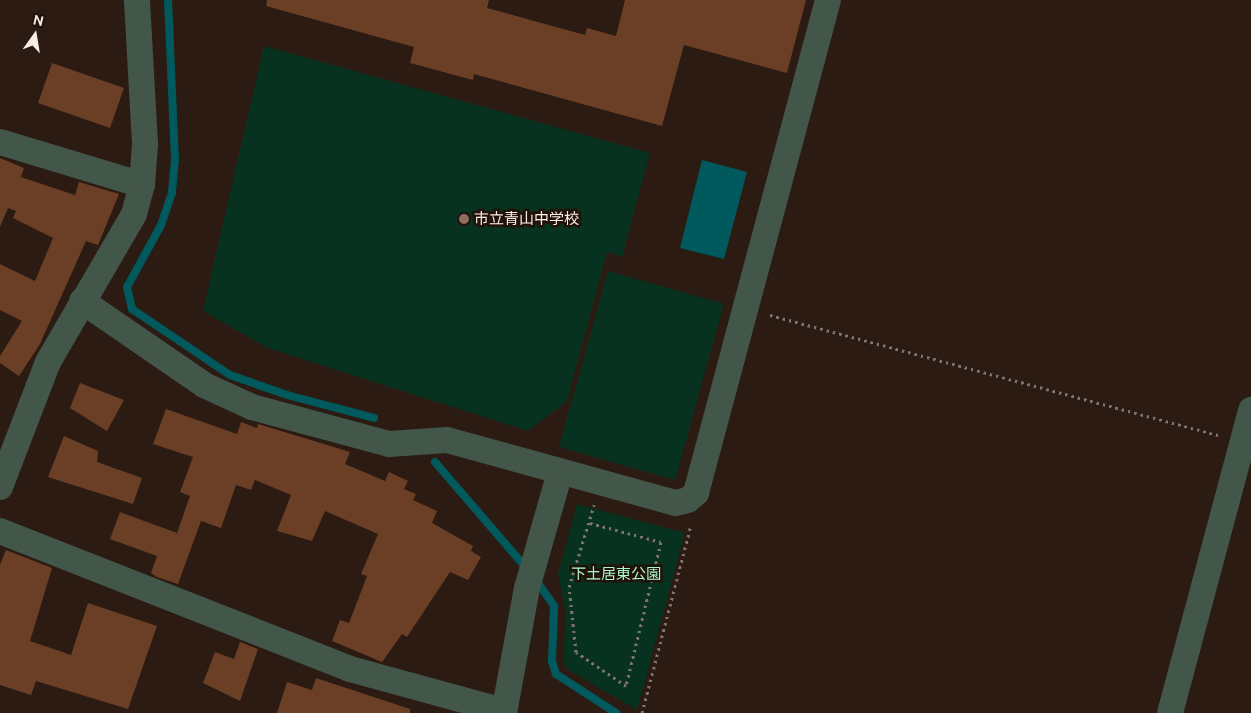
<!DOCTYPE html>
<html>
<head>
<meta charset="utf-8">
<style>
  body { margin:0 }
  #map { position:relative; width:1251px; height:713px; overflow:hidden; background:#2b1b12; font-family:Ubuntu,"Noto Sans JP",sans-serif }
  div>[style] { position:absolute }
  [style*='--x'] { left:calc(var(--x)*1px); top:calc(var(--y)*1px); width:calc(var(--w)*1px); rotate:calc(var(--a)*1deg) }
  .green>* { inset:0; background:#083220 }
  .water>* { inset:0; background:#00595d }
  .stream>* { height:8px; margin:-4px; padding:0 4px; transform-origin:4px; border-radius:4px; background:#00595d }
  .building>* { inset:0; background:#6a3f26 }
  .path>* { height:3px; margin-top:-1.5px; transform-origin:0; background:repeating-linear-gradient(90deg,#82746c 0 2.5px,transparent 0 6.5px) }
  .minor>* { height:26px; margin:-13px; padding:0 13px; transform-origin:13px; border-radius:13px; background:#425649 }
  .dots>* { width:14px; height:14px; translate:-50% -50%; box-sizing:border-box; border:2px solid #211109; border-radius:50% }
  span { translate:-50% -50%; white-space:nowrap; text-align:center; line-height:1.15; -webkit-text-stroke:5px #211109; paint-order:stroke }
  .poi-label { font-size:15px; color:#f8ede7 }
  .left { translate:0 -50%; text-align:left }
  .park-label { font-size:15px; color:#a6f9cc }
  .north { position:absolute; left:10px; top:10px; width:50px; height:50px; -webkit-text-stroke:4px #211109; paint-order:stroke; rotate:13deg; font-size:14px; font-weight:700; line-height:20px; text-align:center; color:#f8ede7 }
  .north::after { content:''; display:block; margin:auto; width:18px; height:22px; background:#f8ede7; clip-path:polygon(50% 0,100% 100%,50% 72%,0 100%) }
</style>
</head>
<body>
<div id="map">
  <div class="green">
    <div style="clip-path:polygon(264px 46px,650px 153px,622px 257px,607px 252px,567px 401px,528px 431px,268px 348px,203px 311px)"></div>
    <div style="clip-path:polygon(608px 271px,724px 304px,675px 480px,559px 447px)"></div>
    <div style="clip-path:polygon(577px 504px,685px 533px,637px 710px,567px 669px,563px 662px,566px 614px,558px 573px)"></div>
  </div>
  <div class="water">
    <div style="clip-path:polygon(702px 160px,747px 172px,724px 259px,680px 248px)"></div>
  </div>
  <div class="stream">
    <div style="--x:168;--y:0;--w:158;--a:87.5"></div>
    <div style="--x:175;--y:158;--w:35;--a:95"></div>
    <div style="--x:172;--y:193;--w:36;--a:109"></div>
    <div style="--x:160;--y:227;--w:68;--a:118.8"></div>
    <div style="--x:127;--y:287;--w:23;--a:77"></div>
    <div style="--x:132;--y:309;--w:118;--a:34"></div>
    <div style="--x:230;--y:375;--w:60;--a:19.3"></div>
    <div style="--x:287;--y:395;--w:90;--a:14.8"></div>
    <div style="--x:435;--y:462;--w:141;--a:49.3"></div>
    <div style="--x:536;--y:580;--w:32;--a:55"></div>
    <div style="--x:554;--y:606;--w:55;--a:92.1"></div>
    <div style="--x:552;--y:661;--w:14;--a:73"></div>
    <div style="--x:556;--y:674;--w:72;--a:33"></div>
  </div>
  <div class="building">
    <div style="clip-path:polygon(267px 0,489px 0,487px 8px,585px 35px,587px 28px,616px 36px,625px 0,806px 0,787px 73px,684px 45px,662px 126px,474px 74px,473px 80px,410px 63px,414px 47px,266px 6px)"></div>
    <div style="clip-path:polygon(52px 63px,124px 88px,110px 128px,38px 103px)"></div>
    <div style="clip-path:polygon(0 158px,24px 168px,21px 177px,75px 195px,79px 182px,119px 194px,98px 245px,86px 241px,40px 344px,19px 376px,0 363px,0 356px,22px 321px,0 310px,0 264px,35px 281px,53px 238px,13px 218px,16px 211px,8px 208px,0 227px)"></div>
    <div style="clip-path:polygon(80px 383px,124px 400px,107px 431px,70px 408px)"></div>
    <div style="clip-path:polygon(166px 409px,237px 434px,241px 422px,257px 428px,258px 424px,350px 452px,345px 464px,385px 481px,389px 472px,408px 481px,404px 489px,416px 494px,413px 500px,437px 511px,432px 523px,473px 546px,471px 551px,481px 557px,468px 580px,450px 572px,407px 637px,402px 634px,382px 662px,332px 641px,340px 620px,349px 623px,367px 576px,361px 574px,378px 534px,325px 511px,312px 541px,277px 531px,291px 495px,255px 480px,251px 490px,236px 485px,221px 528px,201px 521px,178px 584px,157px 577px,151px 573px,157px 556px,110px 539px,120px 512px,177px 533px,190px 496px,180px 492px,193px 457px,153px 444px)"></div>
    <div style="clip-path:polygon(64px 436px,98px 451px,97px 462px,142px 478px,133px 504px,48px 477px)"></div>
    <div style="clip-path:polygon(6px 550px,52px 568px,30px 641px,71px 655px,88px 603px,157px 626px,128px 709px,36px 681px,31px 695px,0 685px,0 565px)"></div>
    <div style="clip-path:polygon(240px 642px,258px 649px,240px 701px,203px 683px,215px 652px,234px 659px)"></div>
    <div style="clip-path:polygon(316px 678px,410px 709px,410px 713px,277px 713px,287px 682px,312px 690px)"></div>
  </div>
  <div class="path">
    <div style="--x:770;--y:315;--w:464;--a:15"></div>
    <div style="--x:590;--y:523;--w:73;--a:15"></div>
    <div style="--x:661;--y:542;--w:148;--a:103.7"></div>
    <div style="--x:626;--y:686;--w:60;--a:-145.8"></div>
    <div style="--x:576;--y:652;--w:65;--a:-96.1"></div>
    <div style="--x:569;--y:587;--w:86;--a:-73"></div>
    <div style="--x:642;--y:713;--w:194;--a:-75.4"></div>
  </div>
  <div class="minor">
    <div style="--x:0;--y:142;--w:148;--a:16.8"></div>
    <div style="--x:82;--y:301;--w:148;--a:34.5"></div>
    <div style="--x:204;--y:385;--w:53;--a:24.6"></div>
    <div style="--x:252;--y:407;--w:142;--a:15.1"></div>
    <div style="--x:389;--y:444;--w:58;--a:-3.9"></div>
    <div style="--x:447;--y:440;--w:237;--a:15.4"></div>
    <div style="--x:675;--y:503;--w:13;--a:-13"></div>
    <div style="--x:688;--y:500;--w:11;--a:-41"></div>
    <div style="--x:696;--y:493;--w:510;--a:-75.01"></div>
    <div style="--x:0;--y:487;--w:134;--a:-69"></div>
    <div style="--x:48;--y:362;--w:171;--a:-59.8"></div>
    <div style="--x:134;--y:214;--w:30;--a:-75"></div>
    <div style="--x:142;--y:185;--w:41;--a:-85.8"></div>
    <div style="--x:145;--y:144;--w:144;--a:-93.2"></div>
    <div style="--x:0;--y:531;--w:376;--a:21.5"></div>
    <div style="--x:350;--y:669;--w:160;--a:15.3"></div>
    <div style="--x:504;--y:713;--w:127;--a:-79.6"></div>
    <div style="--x:527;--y:588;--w:121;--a:-74.1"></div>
    <div style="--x:1170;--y:713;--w:314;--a:-75"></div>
  </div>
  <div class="dots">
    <div style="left:464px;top:219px;background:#8d6e63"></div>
  </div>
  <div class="poi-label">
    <span class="left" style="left:474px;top:219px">市立青山中学校</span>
  </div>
  <div class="park-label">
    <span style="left:616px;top:574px">下土居東公園</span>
  </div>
  <div class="north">N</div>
</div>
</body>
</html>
